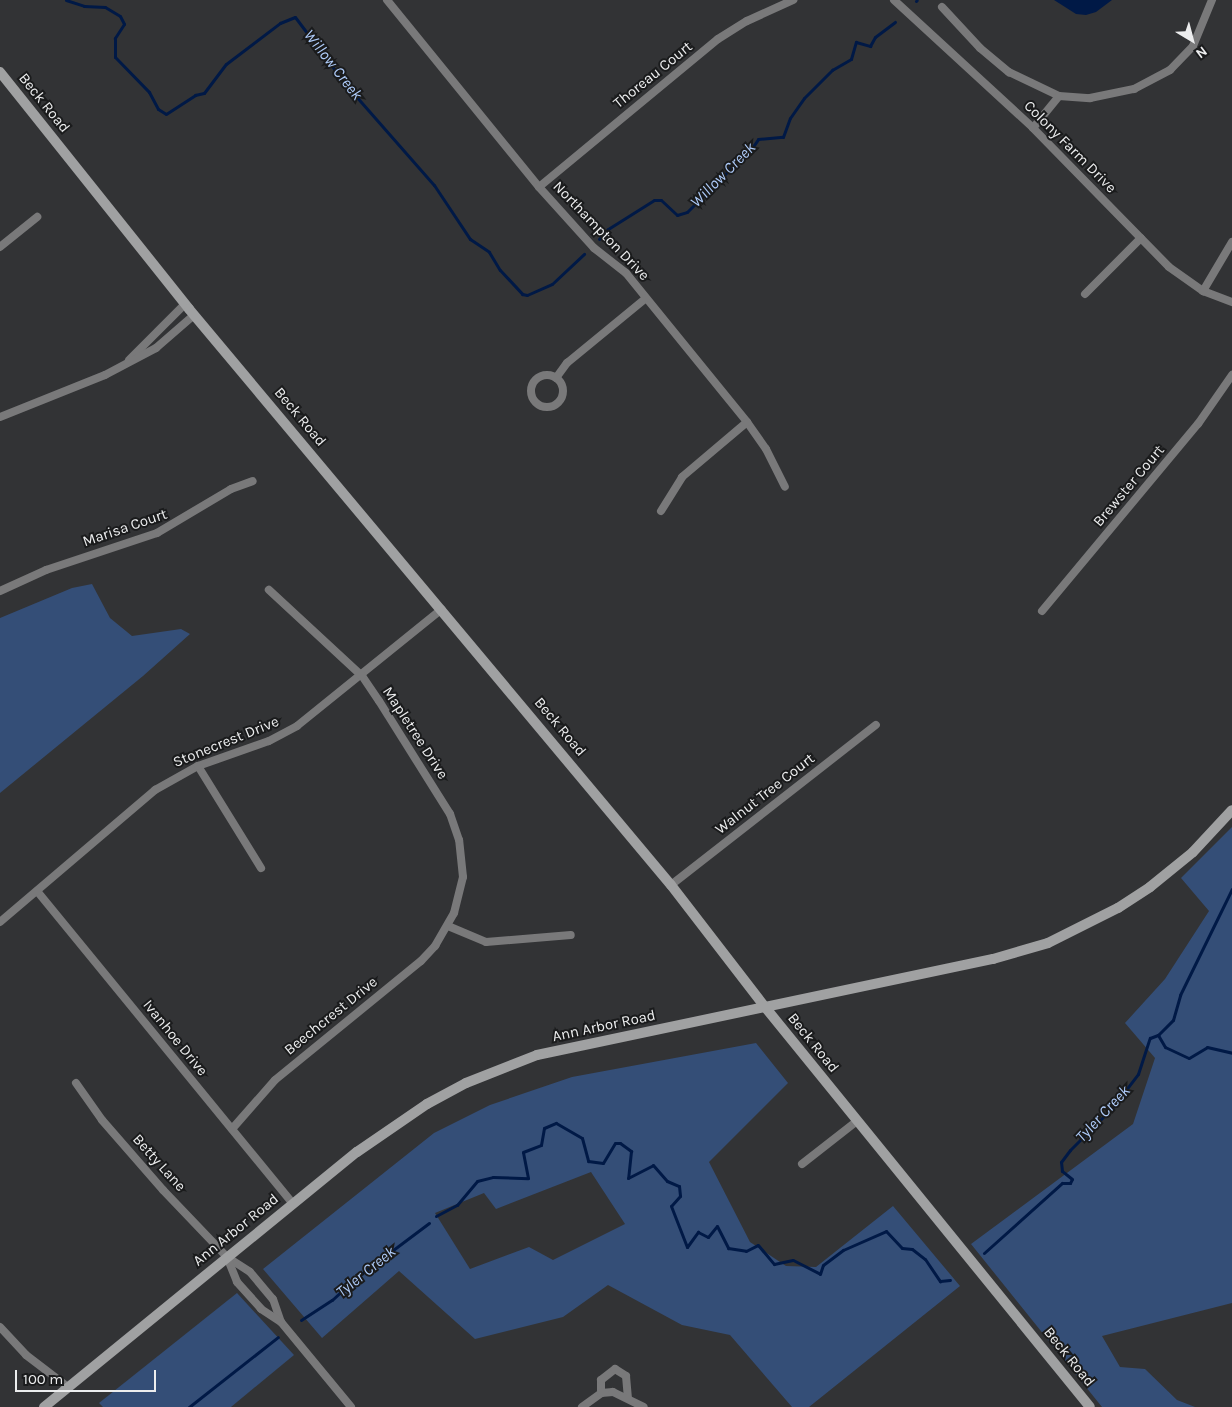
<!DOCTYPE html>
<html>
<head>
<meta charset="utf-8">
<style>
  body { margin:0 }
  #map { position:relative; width:1232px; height:1407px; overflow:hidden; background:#323335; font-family:Karla,sans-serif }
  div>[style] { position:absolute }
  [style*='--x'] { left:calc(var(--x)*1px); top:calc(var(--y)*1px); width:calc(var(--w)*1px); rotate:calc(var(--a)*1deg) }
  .green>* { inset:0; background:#344e77 }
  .water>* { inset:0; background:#001946 }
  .stream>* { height:3px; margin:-1.5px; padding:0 1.5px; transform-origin:1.5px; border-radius:1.5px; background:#001946 }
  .street>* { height:8px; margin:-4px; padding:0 4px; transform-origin:4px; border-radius:4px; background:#79797a }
  .street>.ring { margin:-4px; padding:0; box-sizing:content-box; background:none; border:8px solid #79797a; border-radius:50% }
  .secondary>* { height:10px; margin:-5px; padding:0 5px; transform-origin:5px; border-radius:5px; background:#a0a1a2 }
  span { translate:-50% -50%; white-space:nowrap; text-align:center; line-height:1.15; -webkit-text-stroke:4px #1a1b1c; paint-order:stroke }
  .street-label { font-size:15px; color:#ecedee }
  .water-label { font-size:16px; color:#aecbf9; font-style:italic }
  .north { position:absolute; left:1167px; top:15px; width:50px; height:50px; -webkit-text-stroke:4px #1a1b1c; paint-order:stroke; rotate:143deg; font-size:14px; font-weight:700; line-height:20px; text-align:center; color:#ecedee }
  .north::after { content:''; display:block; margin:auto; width:18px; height:22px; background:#ecedee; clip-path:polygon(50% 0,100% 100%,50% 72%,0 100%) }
  .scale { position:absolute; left:15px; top:1370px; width:141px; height:22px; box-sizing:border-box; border:2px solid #ecedee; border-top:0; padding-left:6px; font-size:15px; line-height:18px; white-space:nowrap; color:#ecedee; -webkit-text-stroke:4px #1a1b1c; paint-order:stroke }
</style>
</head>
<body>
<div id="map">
  <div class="green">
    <div style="clip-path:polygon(92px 584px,110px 618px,132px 636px,181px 629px,190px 634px,143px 676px,0 793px,0 618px,72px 588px)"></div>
    <div style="clip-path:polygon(1232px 827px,1232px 1303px,1102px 1336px,1120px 1367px,1145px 1369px,1177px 1400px,1195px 1407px,1102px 1407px,971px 1244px,1133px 1124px,1155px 1058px,1125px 1023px,1165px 979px,1209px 911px,1181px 878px)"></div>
    <div style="clip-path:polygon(evenodd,756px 1043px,788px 1083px,709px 1162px,750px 1242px,786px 1266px,816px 1267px,893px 1206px,960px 1286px,809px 1407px,792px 1407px,730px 1335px,682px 1325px,608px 1285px,563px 1317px,475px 1339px,399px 1271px,322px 1338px,263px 1269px,434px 1133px,490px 1105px,572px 1077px,756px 1043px,591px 1172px,625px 1224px,553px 1260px,529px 1247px,470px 1269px,435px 1213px,484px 1193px,496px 1209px,591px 1172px)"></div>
    <div style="clip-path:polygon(237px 1293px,294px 1355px,231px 1407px,103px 1407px,99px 1403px)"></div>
  </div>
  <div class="water">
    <div style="clip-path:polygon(1054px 0,1112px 0,1096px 12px,1086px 15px,1076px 14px)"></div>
  </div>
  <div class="stream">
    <div style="--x:66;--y:0;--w:19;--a:18"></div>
    <div style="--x:84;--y:6;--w:21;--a:3"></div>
    <div style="--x:105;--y:7;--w:17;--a:31"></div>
    <div style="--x:120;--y:16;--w:9;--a:63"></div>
    <div style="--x:124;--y:24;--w:17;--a:123"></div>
    <div style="--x:115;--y:38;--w:19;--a:90"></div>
    <div style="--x:115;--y:57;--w:49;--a:45.8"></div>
    <div style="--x:149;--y:92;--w:19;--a:62"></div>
    <div style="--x:158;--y:109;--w:9;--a:32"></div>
    <div style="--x:166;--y:114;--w:35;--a:-33"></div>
    <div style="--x:195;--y:95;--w:9;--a:-13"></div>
    <div style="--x:204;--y:93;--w:36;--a:-53"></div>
    <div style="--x:226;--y:64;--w:68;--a:-37.2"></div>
    <div style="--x:280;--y:23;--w:16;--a:-22"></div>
    <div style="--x:295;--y:17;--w:86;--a:53"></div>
    <div style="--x:347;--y:86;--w:132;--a:48.7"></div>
    <div style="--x:434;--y:185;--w:65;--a:56.3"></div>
    <div style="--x:470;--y:239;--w:23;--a:34"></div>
    <div style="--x:489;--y:252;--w:21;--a:59"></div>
    <div style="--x:500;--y:270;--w:33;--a:47"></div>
    <div style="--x:522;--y:294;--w:5;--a:11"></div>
    <div style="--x:527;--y:295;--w:27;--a:-24"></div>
    <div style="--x:552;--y:284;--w:44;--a:-43.2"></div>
    <div style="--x:916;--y:1;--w:1;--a:-45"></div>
    <div style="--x:599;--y:239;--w:13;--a:-48"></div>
    <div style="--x:608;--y:229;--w:54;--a:-32.2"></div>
    <div style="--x:654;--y:200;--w:7;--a:0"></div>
    <div style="--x:661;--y:200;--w:22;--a:43"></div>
    <div style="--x:677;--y:215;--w:10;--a:-17"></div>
    <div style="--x:687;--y:212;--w:58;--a:-45"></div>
    <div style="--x:728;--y:171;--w:17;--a:-59"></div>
    <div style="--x:737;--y:156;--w:11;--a:-10"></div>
    <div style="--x:748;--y:154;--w:18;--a:-56"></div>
    <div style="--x:758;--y:139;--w:25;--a:-5"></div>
    <div style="--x:783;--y:137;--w:20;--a:-70"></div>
    <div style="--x:790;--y:118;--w:24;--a:-55"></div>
    <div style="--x:804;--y:98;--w:40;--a:-45"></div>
    <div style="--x:832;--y:70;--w:22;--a:-30"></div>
    <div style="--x:851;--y:59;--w:18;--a:-74"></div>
    <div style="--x:856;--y:42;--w:15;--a:16"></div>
    <div style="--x:870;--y:46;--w:10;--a:-61"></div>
    <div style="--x:875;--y:37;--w:25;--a:-37"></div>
    <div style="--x:1158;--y:1035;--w:14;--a:60"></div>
    <div style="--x:1165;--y:1047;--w:26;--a:25"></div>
    <div style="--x:1189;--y:1058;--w:21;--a:-31"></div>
    <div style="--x:1207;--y:1047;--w:26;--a:13"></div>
    <div style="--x:436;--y:1216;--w:24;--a:-28"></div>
    <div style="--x:457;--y:1205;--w:31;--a:-50"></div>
    <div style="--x:477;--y:1181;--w:16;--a:-14"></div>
    <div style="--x:493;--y:1177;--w:35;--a:2"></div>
    <div style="--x:528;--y:1178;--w:26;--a:-101"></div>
    <div style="--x:523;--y:1152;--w:19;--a:-21"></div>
    <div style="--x:541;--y:1145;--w:17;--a:-80"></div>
    <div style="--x:544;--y:1128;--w:13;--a:-23"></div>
    <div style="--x:556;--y:1123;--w:30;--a:30"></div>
    <div style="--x:582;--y:1138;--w:24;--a:75"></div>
    <div style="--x:588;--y:1161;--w:15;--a:8"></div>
    <div style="--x:603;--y:1163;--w:23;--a:-59"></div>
    <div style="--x:615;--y:1143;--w:5;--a:0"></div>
    <div style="--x:620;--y:1143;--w:14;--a:36"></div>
    <div style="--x:631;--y:1151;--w:27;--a:96"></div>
    <div style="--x:628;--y:1178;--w:28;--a:-27"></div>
    <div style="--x:653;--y:1165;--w:21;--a:49"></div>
    <div style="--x:667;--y:1181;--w:13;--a:23"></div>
    <div style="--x:679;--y:1186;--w:10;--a:84"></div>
    <div style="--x:680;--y:1196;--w:13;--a:132"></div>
    <div style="--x:671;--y:1206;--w:44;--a:68.7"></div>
    <div style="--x:687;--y:1247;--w:19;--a:-54"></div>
    <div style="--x:698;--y:1232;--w:11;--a:27"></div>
    <div style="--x:708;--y:1237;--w:14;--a:-51"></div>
    <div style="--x:717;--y:1226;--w:25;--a:63"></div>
    <div style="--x:728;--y:1248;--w:18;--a:9"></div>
    <div style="--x:746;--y:1251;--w:13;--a:-27"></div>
    <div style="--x:758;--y:1245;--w:25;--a:50"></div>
    <div style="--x:774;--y:1264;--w:19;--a:-12"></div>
    <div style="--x:793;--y:1260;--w:30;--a:27"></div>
    <div style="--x:820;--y:1274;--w:9;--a:-72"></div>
    <div style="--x:823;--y:1265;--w:25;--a:-37"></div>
    <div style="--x:843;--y:1250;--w:47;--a:-23.8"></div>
    <div style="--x:886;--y:1231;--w:23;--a:47"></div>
    <div style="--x:902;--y:1248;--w:10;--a:6"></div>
    <div style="--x:912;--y:1249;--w:16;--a:38"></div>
    <div style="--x:925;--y:1259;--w:27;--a:56"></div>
    <div style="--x:940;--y:1281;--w:10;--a:-6"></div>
    <div style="--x:984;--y:1253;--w:105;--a:-41.9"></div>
    <div style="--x:1062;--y:1183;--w:8;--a:0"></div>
    <div style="--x:1070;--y:1183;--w:4;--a:-63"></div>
    <div style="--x:1072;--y:1179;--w:13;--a:-141"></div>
    <div style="--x:1062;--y:1171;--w:9;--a:-96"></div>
    <div style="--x:1061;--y:1162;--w:15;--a:-53"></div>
    <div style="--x:1070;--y:1150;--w:59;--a:-45"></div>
    <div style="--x:1112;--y:1108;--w:43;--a:-52.6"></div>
    <div style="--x:1138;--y:1074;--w:38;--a:-72"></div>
    <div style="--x:1150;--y:1038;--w:9;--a:-21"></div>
    <div style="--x:1158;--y:1035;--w:21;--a:-45"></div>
    <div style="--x:1173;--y:1020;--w:26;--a:-74"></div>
    <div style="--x:1180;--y:995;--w:118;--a:-63.9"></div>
    <div style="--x:301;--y:1320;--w:37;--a:-33"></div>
    <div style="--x:332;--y:1300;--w:34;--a:-43"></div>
    <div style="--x:357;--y:1277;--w:90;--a:-36.9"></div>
    <div style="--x:189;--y:1407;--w:113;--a:-38.2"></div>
  </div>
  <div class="street">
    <div style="--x:387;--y:0;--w:241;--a:50.9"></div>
    <div style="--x:539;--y:187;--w:82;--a:48"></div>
    <div style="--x:594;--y:248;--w:41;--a:38"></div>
    <div style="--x:626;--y:273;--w:192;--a:50.9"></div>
    <div style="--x:747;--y:422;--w:33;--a:55"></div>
    <div style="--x:766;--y:449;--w:42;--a:63.4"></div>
    <div style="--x:894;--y:0;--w:189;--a:42.6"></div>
    <div style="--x:1033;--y:128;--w:194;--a:45.6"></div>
    <div style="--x:1169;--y:267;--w:42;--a:35.2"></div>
    <div style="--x:1203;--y:291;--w:31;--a:21"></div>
    <div style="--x:942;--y:7;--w:56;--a:47.2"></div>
    <div style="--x:980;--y:48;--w:38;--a:40"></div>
    <div style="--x:1009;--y:72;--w:55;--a:25.6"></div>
    <div style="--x:1059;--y:96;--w:31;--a:4"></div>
    <div style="--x:1090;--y:98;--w:45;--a:-11.6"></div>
    <div style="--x:1134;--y:89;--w:41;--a:-27.8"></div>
    <div style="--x:1170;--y:70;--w:33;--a:-46"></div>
    <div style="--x:1193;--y:46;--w:50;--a:-67.6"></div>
    <div style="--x:1033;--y:128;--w:41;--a:-50.9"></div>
    <div style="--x:539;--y:187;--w:232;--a:-39.6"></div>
    <div style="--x:718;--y:39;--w:34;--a:-32"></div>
    <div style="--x:747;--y:21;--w:51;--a:-24.5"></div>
    <div style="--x:0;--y:247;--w:48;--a:-39"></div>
    <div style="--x:1203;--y:291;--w:57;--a:-59.4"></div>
    <div style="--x:1085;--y:294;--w:79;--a:-45"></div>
    <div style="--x:129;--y:360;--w:79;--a:-45"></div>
    <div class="ring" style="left:531px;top:375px;width:24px;height:24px"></div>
    <div style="--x:556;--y:378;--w:19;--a:-54"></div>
    <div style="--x:567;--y:363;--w:102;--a:-39.4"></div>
    <div style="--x:0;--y:417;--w:113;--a:-21.8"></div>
    <div style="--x:105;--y:375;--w:58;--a:-27.9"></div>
    <div style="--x:156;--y:348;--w:50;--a:-41"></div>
    <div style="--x:661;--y:511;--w:40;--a:-58"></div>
    <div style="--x:682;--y:477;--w:85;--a:-40.2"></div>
    <div style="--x:0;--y:591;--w:51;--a:-24.5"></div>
    <div style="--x:46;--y:570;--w:117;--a:-18.4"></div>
    <div style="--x:157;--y:533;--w:86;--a:-30.7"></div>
    <div style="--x:231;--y:489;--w:23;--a:-20"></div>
    <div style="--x:1042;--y:611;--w:244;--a:-50.2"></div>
    <div style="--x:1198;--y:424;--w:60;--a:-55.2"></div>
    <div style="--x:198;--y:766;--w:120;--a:58.3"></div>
    <div style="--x:671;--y:885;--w:260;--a:-38"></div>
    <div style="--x:37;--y:891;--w:403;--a:50.7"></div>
    <div style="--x:0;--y:922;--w:204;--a:-40.4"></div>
    <div style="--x:155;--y:790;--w:49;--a:-29.2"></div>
    <div style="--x:198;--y:766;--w:75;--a:-19.4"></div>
    <div style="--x:269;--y:741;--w:32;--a:-28"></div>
    <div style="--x:297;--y:726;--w:186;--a:-38.9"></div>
    <div style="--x:448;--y:926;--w:41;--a:22.8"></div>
    <div style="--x:486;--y:942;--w:85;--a:-4.7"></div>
    <div style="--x:76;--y:1083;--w:45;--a:54.9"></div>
    <div style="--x:102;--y:1120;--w:93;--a:48.9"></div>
    <div style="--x:163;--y:1190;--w:93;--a:46.3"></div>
    <div style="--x:227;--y:1257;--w:27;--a:33"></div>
    <div style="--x:250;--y:1272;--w:35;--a:50"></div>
    <div style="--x:273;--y:1299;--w:24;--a:71"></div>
    <div style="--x:281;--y:1322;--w:110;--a:50.5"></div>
    <div style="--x:232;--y:1129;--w:65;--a:-48.7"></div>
    <div style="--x:275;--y:1080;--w:188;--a:-39.2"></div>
    <div style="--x:421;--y:961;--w:21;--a:-47"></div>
    <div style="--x:435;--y:946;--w:38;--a:-60"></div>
    <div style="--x:454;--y:913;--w:37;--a:-76"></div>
    <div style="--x:463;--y:877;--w:37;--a:-96"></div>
    <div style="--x:459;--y:840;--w:28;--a:-109"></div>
    <div style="--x:450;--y:814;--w:133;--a:-122.1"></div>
    <div style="--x:379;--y:701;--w:30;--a:-124"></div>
    <div style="--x:362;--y:676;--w:127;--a:-137.2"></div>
    <div style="--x:802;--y:1164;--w:70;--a:-38"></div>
    <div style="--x:227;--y:1257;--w:27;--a:68"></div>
    <div style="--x:237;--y:1282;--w:36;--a:48"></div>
    <div style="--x:261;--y:1309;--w:24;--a:33"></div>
    <div style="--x:0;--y:1327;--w:38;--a:47"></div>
    <div style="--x:26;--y:1355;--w:53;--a:37.3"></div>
    <div style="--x:601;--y:1393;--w:13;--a:-90"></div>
    <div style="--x:601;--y:1380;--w:18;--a:-38"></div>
    <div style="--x:615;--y:1369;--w:13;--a:32"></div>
    <div style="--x:626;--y:1376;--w:22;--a:85"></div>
    <div style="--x:582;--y:1407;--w:24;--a:-36"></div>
    <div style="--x:601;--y:1393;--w:12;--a:-5"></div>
    <div style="--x:613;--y:1392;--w:34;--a:26"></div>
  </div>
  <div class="secondary">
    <div style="--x:0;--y:72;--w:303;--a:51.4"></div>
    <div style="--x:189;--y:309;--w:751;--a:50.08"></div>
    <div style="--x:671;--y:885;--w:154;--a:52.4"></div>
    <div style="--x:765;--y:1007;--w:515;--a:50.91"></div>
    <div style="--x:44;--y:1407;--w:404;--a:-39.2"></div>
    <div style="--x:357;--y:1152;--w:85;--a:-34.4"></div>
    <div style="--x:427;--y:1104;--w:44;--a:-28.3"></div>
    <div style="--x:466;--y:1083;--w:76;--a:-21.5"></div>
    <div style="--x:537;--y:1055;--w:466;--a:-11.9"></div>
    <div style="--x:993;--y:959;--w:57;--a:-16.2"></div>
    <div style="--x:1048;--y:943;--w:78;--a:-26.6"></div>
    <div style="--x:1118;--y:908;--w:38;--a:-33"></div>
    <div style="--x:1150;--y:887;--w:55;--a:-39.1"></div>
    <div style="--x:1193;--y:852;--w:57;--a:-47.1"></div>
  </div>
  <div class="street-label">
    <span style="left:653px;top:75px;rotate:-39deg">Thoreau Court</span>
    <span style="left:44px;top:103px;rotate:51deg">Beck Road</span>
    <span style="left:1070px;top:147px;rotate:45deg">Colony Farm Drive</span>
    <span style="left:601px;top:231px;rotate:46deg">Northampton Drive</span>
    <span style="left:300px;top:417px;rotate:50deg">Beck Road</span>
    <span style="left:1129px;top:486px;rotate:-50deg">Brewster Court</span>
    <span style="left:125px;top:528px;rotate:-19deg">Marisa Court</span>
    <span style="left:560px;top:727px;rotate:50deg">Beck Road</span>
    <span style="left:415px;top:733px;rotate:57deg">Mapletree Drive</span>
    <span style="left:226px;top:742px;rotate:-22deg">Stonecrest Drive</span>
    <span style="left:765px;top:794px;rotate:-38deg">Walnut Tree Court</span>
    <span style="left:331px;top:1016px;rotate:-39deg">Beechcrest Drive</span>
    <span style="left:604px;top:1026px;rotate:-12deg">Ann Arbor Road</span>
    <span style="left:175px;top:1038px;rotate:51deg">Ivanhoe Drive</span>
    <span style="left:813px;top:1043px;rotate:51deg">Beck Road</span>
    <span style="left:159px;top:1163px;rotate:48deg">Betty Lane</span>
    <span style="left:236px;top:1230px;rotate:-39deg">Ann Arbor Road</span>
    <span style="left:1069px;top:1357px;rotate:51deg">Beck Road</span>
  </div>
  <div class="water-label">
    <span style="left:333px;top:65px;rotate:52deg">Willow Creek</span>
    <span style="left:723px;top:175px;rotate:-45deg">Willow Creek</span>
    <span style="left:1103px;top:1114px;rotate:-47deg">Tyler Creek</span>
    <span style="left:366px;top:1272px;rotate:-39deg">Tyler Creek</span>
  </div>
  <div class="north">N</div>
  <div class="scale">100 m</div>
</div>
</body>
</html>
